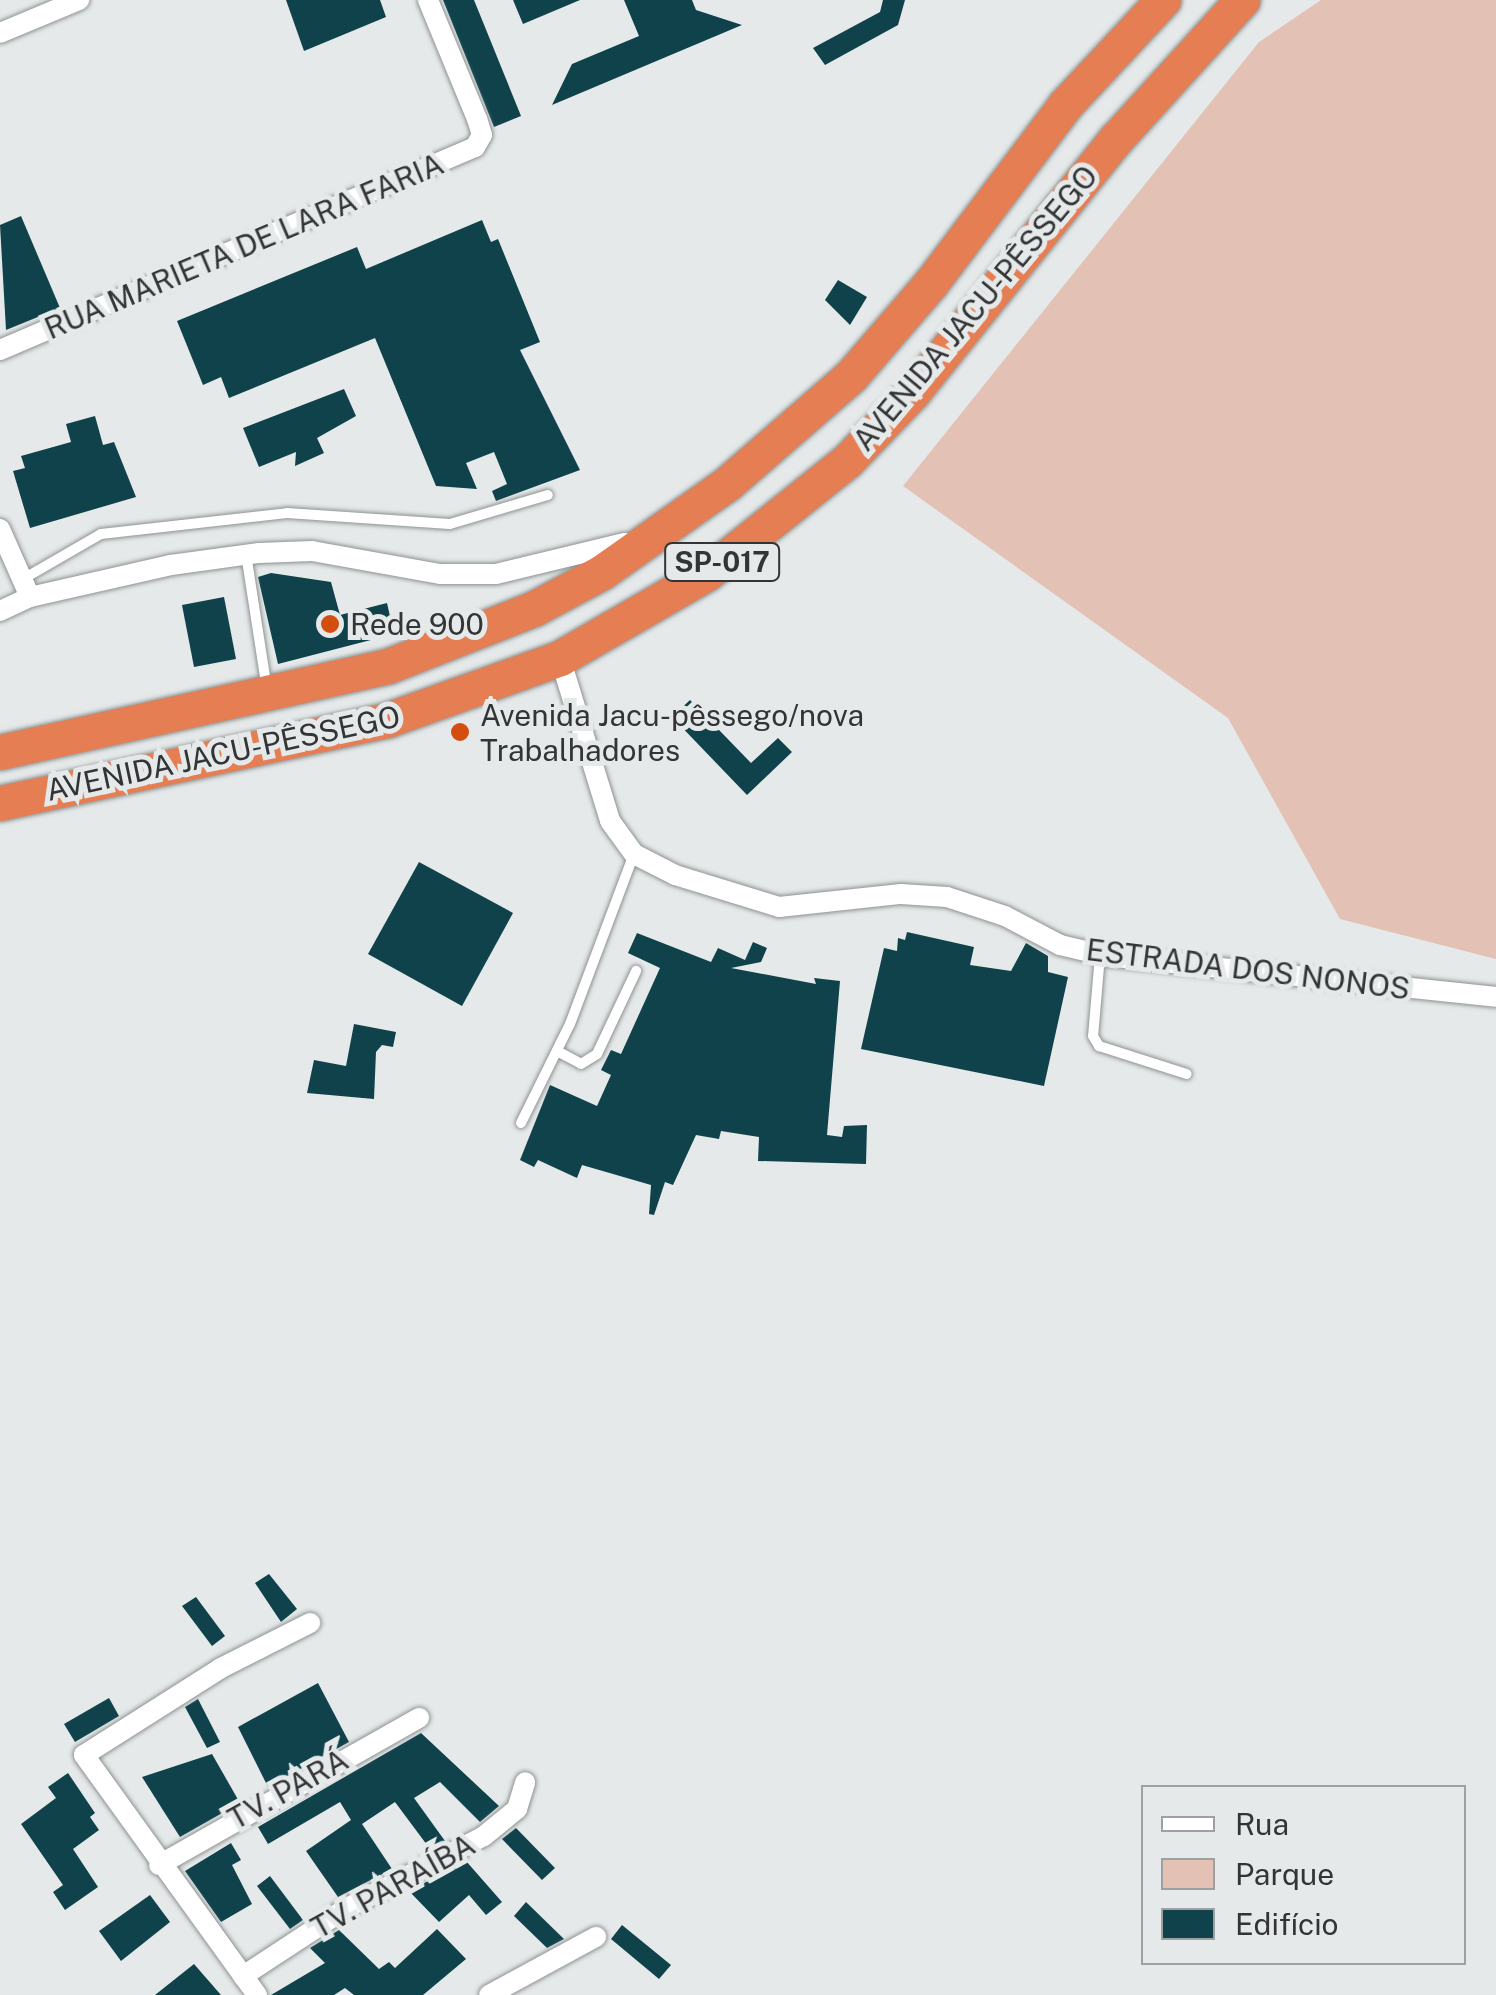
<!DOCTYPE html>
<html>
<head>
<meta charset="utf-8">
<style>
  body { margin:0 }
  #map { position:relative; width:1496px; height:1995px; overflow:hidden; background:#e5e9ea; font-family:"Public Sans",sans-serif }
  div>[style] { position:absolute }
  [style*='--x'] { left:calc(var(--x)*1px); top:calc(var(--y)*1px); width:calc(var(--w)*1px); rotate:calc(var(--a)*1deg) }
  .green>* { inset:0; background:#e4c1b5 }
  .building>* { inset:0; background:#0f424a }
  .roads { filter:drop-shadow(0 0 2px #8e9292) drop-shadow(0 0 2px #8e9292) }
  .service>* { height:10px; margin:-5px; padding:0 5px; transform-origin:5px; border-radius:5px; background:#fff }
  .minor>* { height:20px; margin:-10px; padding:0 10px; transform-origin:10px; border-radius:10px; background:#fff }
  .trunk>* { height:35px; margin:-17.5px; padding:0 17.5px; transform-origin:17.5px; border-radius:17.5px; background:#e67e54 }
  .dots>* { width:28px; height:28px; translate:-50% -50%; box-sizing:border-box; border:5px solid #e5e9ea; border-radius:50% }
  span { translate:-50% -50%; white-space:nowrap; text-align:center; line-height:1.15; -webkit-text-stroke:10px #e5e9ea; paint-order:stroke }
  .shield-label span { padding:2px 8px; background:#e5e9ea; border:2px solid; border-radius:8px; -webkit-text-stroke-width:0 }
  .shield-label { font-size:28px; color:#333435; font-weight:700 }
  .street-label { font-size:30px; color:#333435 }
  .poi-label { font-size:30px; color:#333435 }
  .left { translate:0 -50%; text-align:left }
  .legend { position:absolute; left:1141px; top:1785px; width:325px; height:180px; box-sizing:border-box; background:#e5e9ea; border:2px solid #9ea1a2; margin:0; padding:12px 18px; list-style:none; font-size:30px; color:#333435 }
  .legend li { display:flex; align-items:center; gap:20px; height:50px }
  .legend b { width:50px; border:2px solid #9ea1a2 }
</style>
</head>
<body>
<div id="map">
  <div class="green">
    <div style="clip-path:polygon(1321px 0,1496px 0,1496px 959px,1340px 919px,1228px 718px,903px 486px,1259px 42px)"></div>
  </div>
  <div class="building">
    <div style="clip-path:polygon(286px 0,380px 0,386px 17px,304px 51px)"></div>
    <div style="clip-path:polygon(443px 0,474px 0,521px 116px,494px 127px)"></div>
    <div style="clip-path:polygon(513px 0,580px 0,523px 24px)"></div>
    <div style="clip-path:polygon(624px 0,692px 0,696px 10px,742px 25px,552px 105px,572px 64px,639px 36px)"></div>
    <div style="clip-path:polygon(883px 0,905px 0,898px 25px,825px 65px,813px 48px,880px 12px)"></div>
    <div style="clip-path:polygon(21px 216px,60px 308px,6px 330px,0 225px)"></div>
    <div style="clip-path:polygon(482px 220px,491px 242px,498px 239px,540px 342px,520px 350px,580px 470px,496px 501px,492px 491px,507px 484px,494px 452px,466px 463px,477px 489px,436px 486px,375px 338px,229px 398px,221px 377px,203px 385px,177px 321px,357px 247px,366px 269px)"></div>
    <div style="clip-path:polygon(838px 280px,867px 297px,850px 325px,825px 300px)"></div>
    <div style="clip-path:polygon(344px 389px,356px 416px,317px 438px,324px 453px,295px 466px,296px 452px,259px 467px,243px 428px)"></div>
    <div style="clip-path:polygon(95px 416px,103px 445px,114px 442px,136px 497px,30px 528px,13px 471px,25px 468px,21px 456px,71px 442px,66px 424px)"></div>
    <div style="clip-path:polygon(271px 573px,331px 582px,340px 615px,387px 603px,394px 634px,278px 664px,258px 577px)"></div>
    <div style="clip-path:polygon(224px 597px,236px 659px,194px 667px,182px 605px)"></div>
    <div style="clip-path:polygon(690px 700px,751px 763px,778px 738px,792px 752px,747px 795px,672px 717px)"></div>
    <div style="clip-path:polygon(419px 862px,513px 913px,462px 1006px,368px 954px)"></div>
    <div style="clip-path:polygon(907px 932px,974px 947px,970px 965px,1011px 971px,1026px 943px,1048px 956px,1048px 972px,1068px 977px,1044px 1086px,861px 1049px,884px 948px,897px 951px,898px 938px,905px 940px)"></div>
    <div style="clip-path:polygon(637px 933px,711px 962px,718px 948px,745px 960px,753px 942px,767px 948px,761px 962px,731px 968px,816px 984px,814px 978px,840px 981px,827px 1135px,842px 1137px,844px 1126px,867px 1125px,866px 1164px,758px 1161px,759px 1137px,721px 1131px,719px 1139px,696px 1135px,673px 1185px,665px 1182px,654px 1215px,649px 1214px,651px 1185px,582px 1165px,577px 1178px,538px 1160px,534px 1167px,520px 1160px,550px 1085px,597px 1106px,611px 1075px,601px 1070px,611px 1050px,621px 1054px,660px 968px,628px 953px)"></div>
    <div style="clip-path:polygon(354px 1024px,396px 1032px,393px 1047px,382px 1045px,376px 1052px,374px 1099px,307px 1093px,314px 1060px,346px 1066px)"></div>
    <div style="clip-path:polygon(269px 1574px,297px 1609px,281px 1622px,255px 1583px)"></div>
    <div style="clip-path:polygon(196px 1597px,225px 1636px,212px 1646px,182px 1606px)"></div>
    <div style="clip-path:polygon(318px 1683px,349px 1742px,268px 1787px,238px 1727px)"></div>
    <div style="clip-path:polygon(109px 1698px,119px 1716px,75px 1742px,64px 1724px)"></div>
    <div style="clip-path:polygon(198px 1699px,220px 1742px,207px 1748px,185px 1707px)"></div>
    <div style="clip-path:polygon(421px 1733px,499px 1806px,480px 1822px,440px 1782px,414px 1798px,445px 1841px,430px 1849px,395px 1802px,362px 1824px,392px 1869px,338px 1897px,306px 1851px,351px 1820px,340px 1802px,268px 1844px,258px 1827px)"></div>
    <div style="clip-path:polygon(212px 1754px,240px 1803px,180px 1837px,142px 1777px)"></div>
    <div style="clip-path:polygon(68px 1773px,95px 1813px,90px 1817px,99px 1830px,73px 1849px,98px 1887px,65px 1910px,53px 1892px,63px 1885px,21px 1824px,56px 1798px,48px 1787px)"></div>
    <div style="clip-path:polygon(516px 1828px,555px 1868px,542px 1880px,502px 1839px)"></div>
    <div style="clip-path:polygon(231px 1843px,241px 1860px,232px 1865px,252px 1904px,221px 1922px,185px 1871px)"></div>
    <div style="clip-path:polygon(466px 1861px,502px 1902px,486px 1915px,469px 1895px,439px 1922px,409px 1891px)"></div>
    <div style="clip-path:polygon(270px 1876px,303px 1920px,290px 1929px,257px 1886px)"></div>
    <div style="clip-path:polygon(150px 1895px,170px 1922px,121px 1961px,99px 1931px)"></div>
    <div style="clip-path:polygon(526px 1902px,564px 1939px,547px 1948px,514px 1916px)"></div>
    <div style="clip-path:polygon(622px 1925px,671px 1965px,659px 1979px,611px 1939px)"></div>
    <div style="clip-path:polygon(437px 1929px,466px 1959px,423px 1995px,354px 1995px,345px 1988px,334px 1995px,271px 1995px,325px 1963px,310px 1948px,339px 1930px,379px 1969px,389px 1962px,395px 1968px)"></div>
    <div style="clip-path:polygon(194px 1964px,221px 1995px,155px 1995px)"></div>
  </div>
  <div class="roads">
    <div class="service">
      <div style="--x:246;--y:554;--w:137;--a:81.2"></div>
      <div style="--x:23;--y:579;--w:90;--a:-30"></div>
      <div style="--x:101;--y:534;--w:187;--a:-6.4"></div>
      <div style="--x:287;--y:513;--w:163;--a:3.9"></div>
      <div style="--x:450;--y:524;--w:102;--a:-16.5"></div>
      <div style="--x:1100;--y:955;--w:81;--a:94.9"></div>
      <div style="--x:1093;--y:1036;--w:12;--a:59"></div>
      <div style="--x:1099;--y:1046;--w:92;--a:17.7"></div>
      <div style="--x:557;--y:1051;--w:27;--a:28"></div>
      <div style="--x:581;--y:1064;--w:19;--a:-32"></div>
      <div style="--x:597;--y:1054;--w:92;--a:-64.8"></div>
      <div style="--x:521;--y:1123;--w:110;--a:-63.7"></div>
      <div style="--x:570;--y:1024;--w:182;--a:-69.4"></div>
    </div>
    <div class="minor">
      <div style="--x:0;--y:33;--w:86;--a:-22.7"></div>
      <div style="--x:0;--y:350;--w:517;--a:-23.14"></div>
      <div style="--x:475;--y:147;--w:14;--a:-60"></div>
      <div style="--x:482;--y:135;--w:17;--a:-107"></div>
      <div style="--x:477;--y:119;--w:129;--a:-112.4"></div>
      <div style="--x:0;--y:529;--w:74;--a:66.2"></div>
      <div style="--x:0;--y:611;--w:33;--a:-25"></div>
      <div style="--x:30;--y:597;--w:145;--a:-12.8"></div>
      <div style="--x:171;--y:565;--w:89;--a:-7.8"></div>
      <div style="--x:259;--y:553;--w:53;--a:-2.2"></div>
      <div style="--x:312;--y:551;--w:130;--a:10.2"></div>
      <div style="--x:440;--y:574;--w:56;--a:0"></div>
      <div style="--x:496;--y:574;--w:132;--a:-13.6"></div>
      <div style="--x:560;--y:658;--w:170;--a:72.9"></div>
      <div style="--x:610;--y:821;--w:41;--a:54"></div>
      <div style="--x:634;--y:854;--w:46;--a:27.1"></div>
      <div style="--x:675;--y:875;--w:109;--a:17.1"></div>
      <div style="--x:779;--y:907;--w:123;--a:-6.1"></div>
      <div style="--x:901;--y:894;--w:46;--a:3.7"></div>
      <div style="--x:947;--y:897;--w:61;--a:18.1"></div>
      <div style="--x:1005;--y:916;--w:62;--a:27.8"></div>
      <div style="--x:1060;--y:945;--w:48;--a:13.2"></div>
      <div style="--x:1107;--y:956;--w:391;--a:6"></div>
      <div style="--x:159;--y:1865;--w:299;--a:-29.5"></div>
      <div style="--x:243;--y:1976;--w:122;--a:-33.3"></div>
      <div style="--x:345;--y:1909;--w:157;--a:-27.7"></div>
      <div style="--x:484;--y:1836;--w:43;--a:-39.3"></div>
      <div style="--x:517;--y:1809;--w:28;--a:-73"></div>
      <div style="--x:257;--y:1995;--w:296;--a:-125.8"></div>
      <div style="--x:84;--y:1755;--w:162;--a:-32.4"></div>
      <div style="--x:221;--y:1668;--w:100;--a:-26.8"></div>
      <div style="--x:489;--y:1995;--w:122;--a:-28.5"></div>
    </div>
    <div class="trunk">
      <div style="--x:0;--y:752;--w:397;--a:-12.5"></div>
      <div style="--x:388;--y:666;--w:158;--a:-21.5"></div>
      <div style="--x:535;--y:608;--w:76;--a:-28.2"></div>
      <div style="--x:602;--y:572;--w:154;--a:-35.2"></div>
      <div style="--x:728;--y:483;--w:163;--a:-41"></div>
      <div style="--x:851;--y:376;--w:123;--a:-49.3"></div>
      <div style="--x:931;--y:283;--w:223;--a:-53"></div>
      <div style="--x:1065;--y:105;--w:144;--a:-47"></div>
      <div style="--x:0;--y:803;--w:396;--a:-12.1"></div>
      <div style="--x:387;--y:720;--w:184;--a:-19.7"></div>
      <div style="--x:560;--y:658;--w:170;--a:-30"></div>
      <div style="--x:707;--y:573;--w:179;--a:-38.7"></div>
      <div style="--x:847;--y:461;--w:95;--a:-46.3"></div>
      <div style="--x:913;--y:392;--w:324;--a:-51.3"></div>
      <div style="--x:1116;--y:139;--w:188;--a:-47.8"></div>
    </div>
  </div>
  <div class="dots">
    <div style="left:330px;top:624px;background:#d44e10"></div>
    <div style="left:460px;top:732px;background:#d44e10"></div>
  </div>
  <div class="shield-label">
    <span style="left:722px;top:562px">SP-017</span>
  </div>
  <div class="street-label">
    <span style="left:244px;top:246px;rotate:-23deg">RUA MARIETA DE LARA FARIA</span>
    <span style="left:975px;top:308px;rotate:-50deg">AVENIDA JACU-PÊSSEGO</span>
    <span style="left:223px;top:753px;rotate:-12deg">AVENIDA JACU-PÊSSEGO</span>
    <span style="left:1248px;top:969px;rotate:7deg">ESTRADA DOS NONOS</span>
    <span style="left:288px;top:1789px;rotate:-29deg">TV. PARÁ</span>
    <span style="left:393px;top:1886px;rotate:-29deg">TV. PARAÍBA</span>
  </div>
  <div class="poi-label">
    <span class="left" style="left:350px;top:624px">Rede 900</span>
    <span class="left" style="left:480px;top:732px">Avenida Jacu-pêssego/nova<br>Trabalhadores</span>
  </div>
  <ul class="legend">
  <li><b style="height:12px;background:#fff"></b>Rua</li>
  <li><b style="height:28px;background:#e4c1b5"></b>Parque</li>
  <li><b style="height:28px;background:#0f424a"></b>Edifício</li>
  </ul>
</div>
</body>
</html>
